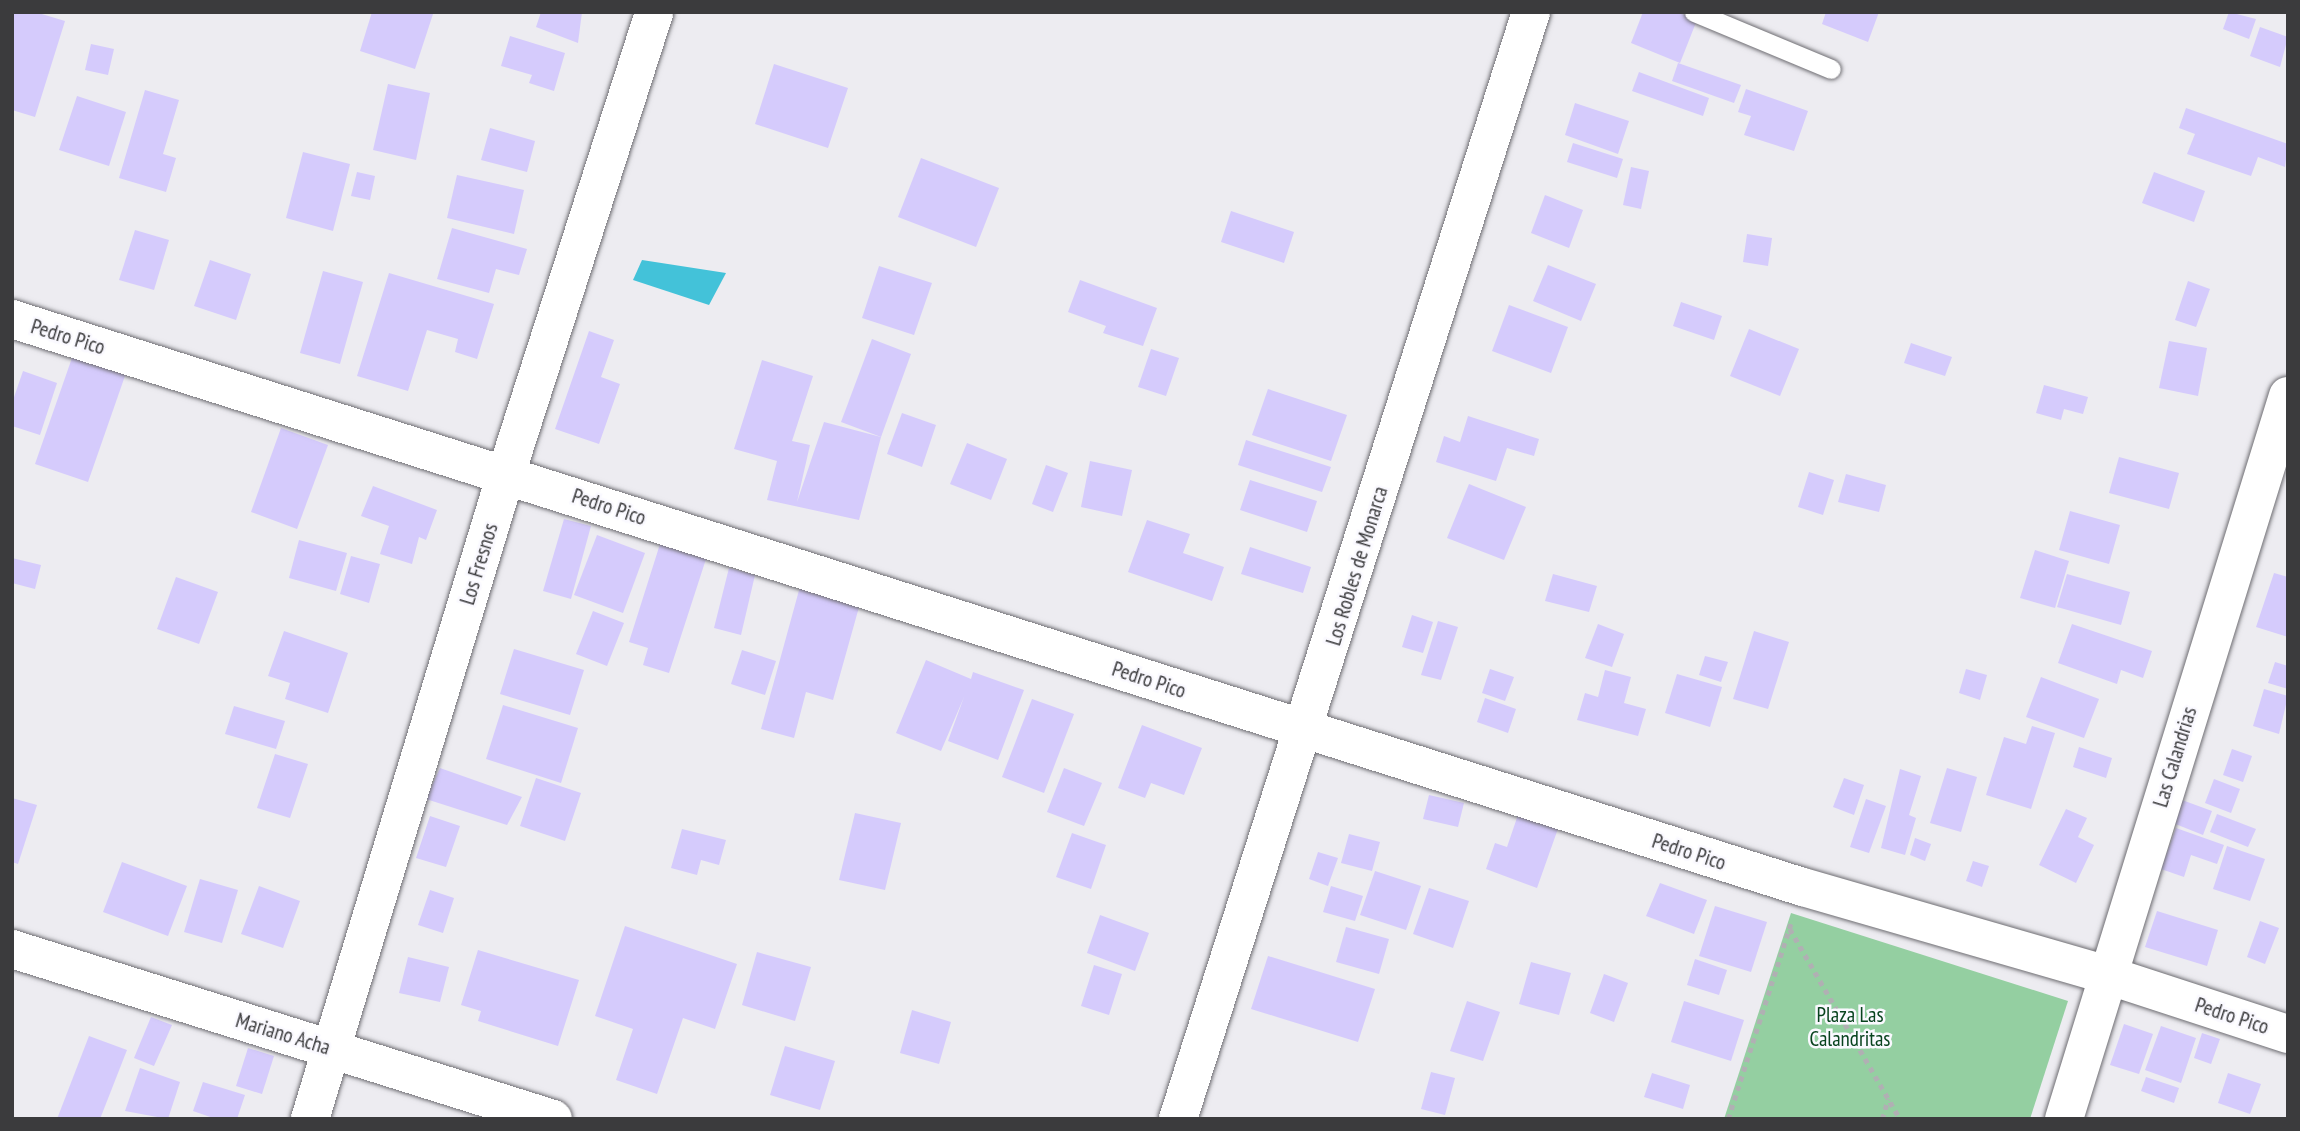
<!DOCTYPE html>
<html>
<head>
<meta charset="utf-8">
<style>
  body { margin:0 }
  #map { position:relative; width:2300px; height:1131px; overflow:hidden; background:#edecf1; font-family:"PT Sans Narrow",sans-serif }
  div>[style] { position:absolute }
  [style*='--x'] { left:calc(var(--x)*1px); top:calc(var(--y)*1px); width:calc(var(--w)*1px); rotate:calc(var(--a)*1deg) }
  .green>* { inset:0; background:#94cfa1 }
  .water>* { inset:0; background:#43c2d9 }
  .building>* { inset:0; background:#d5cbfc }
  .path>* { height:4.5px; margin-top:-2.25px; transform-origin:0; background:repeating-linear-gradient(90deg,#b0b0b3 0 5px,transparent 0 10px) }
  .roads { filter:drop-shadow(0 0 2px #6e6d72) drop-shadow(0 0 2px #6e6d72) }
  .service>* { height:19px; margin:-9.5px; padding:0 9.5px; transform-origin:9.5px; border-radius:9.5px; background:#fff }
  .minor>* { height:38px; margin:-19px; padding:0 19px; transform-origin:19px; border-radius:19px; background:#fff }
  span { translate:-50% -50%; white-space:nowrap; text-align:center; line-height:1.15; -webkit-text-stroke:5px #faf9ff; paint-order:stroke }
  .street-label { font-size:21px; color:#3b3b3d }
  .park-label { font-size:21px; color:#08431e }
  .frame { position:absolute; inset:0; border:14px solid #3b3b3d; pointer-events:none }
</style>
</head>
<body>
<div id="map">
  <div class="green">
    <div style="clip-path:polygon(1791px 913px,2068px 1001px,2030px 1119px,1724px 1119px)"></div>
  </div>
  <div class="water">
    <div style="clip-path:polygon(642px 260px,726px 273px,709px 305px,633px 280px)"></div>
  </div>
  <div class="building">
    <div style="clip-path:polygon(12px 12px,35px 12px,65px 21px,35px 117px,12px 110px)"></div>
    <div style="clip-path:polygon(372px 12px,433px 14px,415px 69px,360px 51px)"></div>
    <div style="clip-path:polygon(541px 12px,582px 12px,578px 43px,536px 27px)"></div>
    <div style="clip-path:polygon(1643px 12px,1677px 12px,1697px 20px,1680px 63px,1631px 43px)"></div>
    <div style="clip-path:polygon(1826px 12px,1879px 12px,1868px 42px,1822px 24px)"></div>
    <div style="clip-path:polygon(2229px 12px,2256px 19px,2249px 39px,2223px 29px)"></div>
    <div style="clip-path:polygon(2260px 27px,2288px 37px,2280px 67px,2250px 56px)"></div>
    <div style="clip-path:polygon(510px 36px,565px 53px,554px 91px,529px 83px,532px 75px,501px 66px)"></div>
    <div style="clip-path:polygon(91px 44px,114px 49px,108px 75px,85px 70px)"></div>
    <div style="clip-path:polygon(1678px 63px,1741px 85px,1734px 103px,1672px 81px)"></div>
    <div style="clip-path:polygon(774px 64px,848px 88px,828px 148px,755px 124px)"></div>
    <div style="clip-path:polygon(1639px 72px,1709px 98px,1703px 116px,1632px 91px)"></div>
    <div style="clip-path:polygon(388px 84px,430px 93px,416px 160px,373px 150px)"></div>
    <div style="clip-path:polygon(1746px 89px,1808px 111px,1794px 151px,1744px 135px,1751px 116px,1738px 112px)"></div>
    <div style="clip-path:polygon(145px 90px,179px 100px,163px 154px,176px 158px,166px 192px,119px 178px)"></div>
    <div style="clip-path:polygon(77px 96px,126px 112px,109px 166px,59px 150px)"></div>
    <div style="clip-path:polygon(1575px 103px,1629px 121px,1618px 154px,1565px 135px)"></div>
    <div style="clip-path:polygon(2186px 108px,2288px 144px,2285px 167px,2258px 157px,2251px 176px,2187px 154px,2195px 134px,2179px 128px)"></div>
    <div style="clip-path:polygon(490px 128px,535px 141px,527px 172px,481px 160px)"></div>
    <div style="clip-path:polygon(1573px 143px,1623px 159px,1617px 178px,1567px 162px)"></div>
    <div style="clip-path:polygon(303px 152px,350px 164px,333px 231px,286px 218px)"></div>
    <div style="clip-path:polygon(921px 158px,999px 188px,976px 247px,898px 217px)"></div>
    <div style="clip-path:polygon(1631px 167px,1649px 171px,1641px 209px,1623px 205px)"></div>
    <div style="clip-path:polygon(357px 172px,375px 176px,370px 200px,351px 196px)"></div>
    <div style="clip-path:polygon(2154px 172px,2205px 191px,2194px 222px,2142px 203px)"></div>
    <div style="clip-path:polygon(457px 175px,524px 190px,514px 234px,447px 218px)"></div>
    <div style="clip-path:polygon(1545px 195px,1583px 210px,1569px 248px,1531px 233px)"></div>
    <div style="clip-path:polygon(1231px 211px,1294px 232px,1284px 263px,1221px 242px)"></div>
    <div style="clip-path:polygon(452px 228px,527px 249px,519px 275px,496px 269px,489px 293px,437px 279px)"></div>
    <div style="clip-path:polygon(135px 230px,169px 240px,154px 290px,119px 280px)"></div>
    <div style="clip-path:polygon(1747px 234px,1772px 238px,1768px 266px,1743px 262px)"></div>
    <div style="clip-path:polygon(210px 260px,251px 274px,236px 320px,194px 306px)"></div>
    <div style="clip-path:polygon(1548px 265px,1596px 284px,1581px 321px,1533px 301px)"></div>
    <div style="clip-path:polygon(879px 266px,932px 283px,914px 335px,862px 318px)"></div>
    <div style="clip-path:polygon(323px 271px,363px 282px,340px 364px,300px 353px)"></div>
    <div style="clip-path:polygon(389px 273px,494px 304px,477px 359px,455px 352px,458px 339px,427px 330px,408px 391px,357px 376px)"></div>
    <div style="clip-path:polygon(1080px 280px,1157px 308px,1143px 346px,1103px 333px,1106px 326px,1068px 312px)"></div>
    <div style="clip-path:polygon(2188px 281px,2210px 289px,2196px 327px,2175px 320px)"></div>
    <div style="clip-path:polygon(1681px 302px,1722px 316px,1714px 340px,1673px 326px)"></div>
    <div style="clip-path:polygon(1509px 305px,1568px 327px,1551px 373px,1492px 351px)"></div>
    <div style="clip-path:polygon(1749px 329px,1799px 349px,1780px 396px,1730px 376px)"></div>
    <div style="clip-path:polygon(589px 331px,614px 340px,601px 377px,620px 384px,599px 444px,555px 429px)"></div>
    <div style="clip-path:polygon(872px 339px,911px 354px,881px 437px,841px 422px)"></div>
    <div style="clip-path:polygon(2169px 341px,2207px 348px,2198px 396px,2159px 388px)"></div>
    <div style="clip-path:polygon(1911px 343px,1952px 357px,1945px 376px,1904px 363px)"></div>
    <div style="clip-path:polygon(1151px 349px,1179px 358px,1166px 396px,1138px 387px)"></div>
    <div style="clip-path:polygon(73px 355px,126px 373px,88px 482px,35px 464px)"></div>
    <div style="clip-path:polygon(762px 360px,813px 376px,792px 441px,810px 445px,797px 502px,824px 422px,881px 437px,859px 520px,767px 500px,777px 461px,734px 449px)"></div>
    <div style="clip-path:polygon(23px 371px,57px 383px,40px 435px,12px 426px,12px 403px)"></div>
    <div style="clip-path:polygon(2044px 385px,2088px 397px,2083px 414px,2064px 409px,2061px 420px,2036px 413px)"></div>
    <div style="clip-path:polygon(1268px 389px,1347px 415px,1331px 461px,1252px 435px)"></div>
    <div style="clip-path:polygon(902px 413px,936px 425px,922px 467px,887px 454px)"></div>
    <div style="clip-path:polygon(1468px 416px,1539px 439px,1534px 456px,1507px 448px,1496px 481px,1436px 462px,1444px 436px,1460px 442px)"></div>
    <div style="clip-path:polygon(281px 428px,328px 445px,297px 529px,251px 512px)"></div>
    <div style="clip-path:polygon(1246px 440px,1331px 467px,1322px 492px,1238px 465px)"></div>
    <div style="clip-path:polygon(967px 443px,1007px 459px,991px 500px,950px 484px)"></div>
    <div style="clip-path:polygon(2119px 457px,2179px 473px,2169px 509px,2109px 493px)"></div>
    <div style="clip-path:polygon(1090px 461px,1132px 470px,1122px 516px,1081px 507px)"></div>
    <div style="clip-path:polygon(1046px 465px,1068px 473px,1053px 512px,1032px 504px)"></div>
    <div style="clip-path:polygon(1809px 472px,1834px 480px,1823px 515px,1798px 507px)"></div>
    <div style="clip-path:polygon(1846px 474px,1886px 485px,1879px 512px,1838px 502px)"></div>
    <div style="clip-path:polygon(1250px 480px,1317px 501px,1307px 532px,1240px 510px)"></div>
    <div style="clip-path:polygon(1469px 484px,1526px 507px,1504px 560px,1447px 538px)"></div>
    <div style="clip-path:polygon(373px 486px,437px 510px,426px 540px,419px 537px,412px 564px,380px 554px,389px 526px,361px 516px)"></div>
    <div style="clip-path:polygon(2070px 511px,2120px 525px,2109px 564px,2059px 550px)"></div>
    <div style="clip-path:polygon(564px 519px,591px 526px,571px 599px,543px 591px)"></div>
    <div style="clip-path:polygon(1147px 520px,1190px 534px,1183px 553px,1224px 567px,1212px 601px,1128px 572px)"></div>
    <div style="clip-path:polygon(597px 535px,645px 553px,623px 613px,574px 595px)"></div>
    <div style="clip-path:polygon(299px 540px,347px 553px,336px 591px,289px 578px)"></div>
    <div style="clip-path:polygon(660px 544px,706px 559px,669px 673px,643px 665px,648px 648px,629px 642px)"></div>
    <div style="clip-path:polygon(1250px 547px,1311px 567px,1303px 593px,1241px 574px)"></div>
    <div style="clip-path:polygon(2035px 550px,2069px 561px,2055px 608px,2020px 598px)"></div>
    <div style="clip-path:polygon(351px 556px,380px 564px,369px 603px,340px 594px)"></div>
    <div style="clip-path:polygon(12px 558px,41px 565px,35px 589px,12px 583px)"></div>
    <div style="clip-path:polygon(729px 568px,755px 575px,741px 635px,714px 628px)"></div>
    <div style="clip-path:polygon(2274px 573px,2288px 577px,2288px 637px,2256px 627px)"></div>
    <div style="clip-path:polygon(1553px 574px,1597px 586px,1589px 612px,1545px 601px)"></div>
    <div style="clip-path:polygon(2067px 574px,2130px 592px,2121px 625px,2057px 607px)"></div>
    <div style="clip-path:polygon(176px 577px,218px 592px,199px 644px,157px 629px)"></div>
    <div style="clip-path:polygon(801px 583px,861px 600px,833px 700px,806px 692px,794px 738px,761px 729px)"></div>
    <div style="clip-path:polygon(593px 611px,624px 623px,607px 666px,576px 654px)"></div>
    <div style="clip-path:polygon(1412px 615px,1433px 622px,1423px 653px,1402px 647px)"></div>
    <div style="clip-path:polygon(1438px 621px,1458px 627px,1441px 680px,1421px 675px)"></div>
    <div style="clip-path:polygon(1598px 624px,1624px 634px,1612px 667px,1585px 658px)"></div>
    <div style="clip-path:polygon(2072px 624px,2152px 651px,2143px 678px,2121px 670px,2117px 684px,2058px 663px)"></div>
    <div style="clip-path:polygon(284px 631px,348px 653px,328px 713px,285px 699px,290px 683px,268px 676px)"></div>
    <div style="clip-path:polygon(1754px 631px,1789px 642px,1768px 709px,1733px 699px)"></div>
    <div style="clip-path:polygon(514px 649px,584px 670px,570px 715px,500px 694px)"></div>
    <div style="clip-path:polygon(742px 650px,776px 661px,765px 695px,731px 684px)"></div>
    <div style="clip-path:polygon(1705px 656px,1728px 662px,1721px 682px,1699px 675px)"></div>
    <div style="clip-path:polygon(926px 660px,971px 679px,973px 672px,1024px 690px,998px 760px,948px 741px,964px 697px,941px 751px,896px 733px)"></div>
    <div style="clip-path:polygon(2275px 662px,2288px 666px,2288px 689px,2268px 683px)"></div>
    <div style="clip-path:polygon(1490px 669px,1514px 677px,1505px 701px,1482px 693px)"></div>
    <div style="clip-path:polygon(1966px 669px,1987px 675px,1980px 700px,1959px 693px)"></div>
    <div style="clip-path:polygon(1605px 670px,1631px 677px,1624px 703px,1646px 709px,1638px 736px,1577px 720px,1585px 693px,1598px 697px)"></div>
    <div style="clip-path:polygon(1677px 674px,1722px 687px,1710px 727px,1665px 713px)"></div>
    <div style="clip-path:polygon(2041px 677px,2099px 699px,2084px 738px,2026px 717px)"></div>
    <div style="clip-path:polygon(2264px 689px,2288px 696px,2279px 734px,2253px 726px)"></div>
    <div style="clip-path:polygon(1485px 698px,1516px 709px,1508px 733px,1477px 722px)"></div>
    <div style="clip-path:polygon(1032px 699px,1074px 714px,1044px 793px,1002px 777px)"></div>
    <div style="clip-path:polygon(503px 705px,578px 728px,561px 783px,486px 759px)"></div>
    <div style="clip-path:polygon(234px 706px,285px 721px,276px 749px,225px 734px)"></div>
    <div style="clip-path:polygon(1142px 725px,1202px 748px,1184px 795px,1151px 783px,1145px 798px,1118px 788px)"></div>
    <div style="clip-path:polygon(2032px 726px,2055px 733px,2031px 809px,1986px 795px,2004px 737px,2026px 744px)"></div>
    <div style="clip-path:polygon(2079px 747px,2112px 758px,2106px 778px,2073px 767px)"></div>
    <div style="clip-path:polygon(2232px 749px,2252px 756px,2243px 782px,2223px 775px)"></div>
    <div style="clip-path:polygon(275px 754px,308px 764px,290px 818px,257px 808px)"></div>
    <div style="clip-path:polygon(440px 768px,522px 797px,507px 825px,426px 799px)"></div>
    <div style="clip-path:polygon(1064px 768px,1102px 783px,1084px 826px,1047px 812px)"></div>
    <div style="clip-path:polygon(1947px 768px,1977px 777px,1961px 832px,1930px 823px)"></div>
    <div style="clip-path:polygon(1900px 769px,1921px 776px,1909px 815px,1916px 818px,1905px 855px,1881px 848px)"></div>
    <div style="clip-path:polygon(536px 778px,581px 793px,565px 841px,520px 826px)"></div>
    <div style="clip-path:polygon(1844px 778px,1864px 785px,1854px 815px,1833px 807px)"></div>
    <div style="clip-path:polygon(2214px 779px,2240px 789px,2231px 813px,2205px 803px)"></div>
    <div style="clip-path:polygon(1429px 795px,1464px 803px,1458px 827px,1423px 819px)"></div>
    <div style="clip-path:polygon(12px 798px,37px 805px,18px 864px,12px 862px)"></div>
    <div style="clip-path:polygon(1866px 799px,1886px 806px,1869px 853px,1850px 847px)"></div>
    <div style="clip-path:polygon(2182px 800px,2212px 811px,2203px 835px,2173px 823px)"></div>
    <div style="clip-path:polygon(1520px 809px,1560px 823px,1537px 888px,1486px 869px,1495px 843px,1507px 847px)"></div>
    <div style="clip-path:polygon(2066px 809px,2087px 818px,2078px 837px,2094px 845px,2076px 883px,2039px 865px)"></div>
    <div style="clip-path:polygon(855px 813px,901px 823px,885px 890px,839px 880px)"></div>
    <div style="clip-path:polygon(2217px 814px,2256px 829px,2248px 847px,2210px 832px)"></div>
    <div style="clip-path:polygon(430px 816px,460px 826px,446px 867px,416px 858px)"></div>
    <div style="clip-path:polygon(2176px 828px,2224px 845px,2217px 864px,2191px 855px,2184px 877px,2161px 869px)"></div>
    <div style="clip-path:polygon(682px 829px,726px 840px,719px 865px,701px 860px,697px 875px,671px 868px)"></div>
    <div style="clip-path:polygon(1072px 833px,1106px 845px,1091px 889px,1056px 877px)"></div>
    <div style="clip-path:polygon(1349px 834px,1380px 842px,1372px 871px,1341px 863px)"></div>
    <div style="clip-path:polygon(1915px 838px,1931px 844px,1925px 861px,1910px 855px)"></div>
    <div style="clip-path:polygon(2227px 846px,2265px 859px,2250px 901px,2213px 889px)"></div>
    <div style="clip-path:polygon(1318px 852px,1338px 858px,1328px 886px,1309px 879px)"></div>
    <div style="clip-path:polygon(1973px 861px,1989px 866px,1982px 887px,1966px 881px)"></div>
    <div style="clip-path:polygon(122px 862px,187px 886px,168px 936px,103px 912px)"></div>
    <div style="clip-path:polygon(1375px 871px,1421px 886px,1406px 930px,1360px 915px)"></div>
    <div style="clip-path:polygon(200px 879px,238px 890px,222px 943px,184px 932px)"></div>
    <div style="clip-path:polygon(1660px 883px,1707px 900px,1694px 934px,1646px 916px)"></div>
    <div style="clip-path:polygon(259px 886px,300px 901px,283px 948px,241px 934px)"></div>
    <div style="clip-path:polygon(1331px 886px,1363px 896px,1355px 921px,1323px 912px)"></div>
    <div style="clip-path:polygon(1429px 888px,1469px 901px,1453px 948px,1413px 934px)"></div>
    <div style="clip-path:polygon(430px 890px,454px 898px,443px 933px,418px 925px)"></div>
    <div style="clip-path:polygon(1715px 906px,1767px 922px,1751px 972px,1699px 956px)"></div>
    <div style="clip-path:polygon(2157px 911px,2218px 930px,2207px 966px,2145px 947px)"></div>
    <div style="clip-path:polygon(1100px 915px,1149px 933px,1135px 971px,1087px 953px)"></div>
    <div style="clip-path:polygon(2260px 921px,2279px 928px,2265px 964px,2247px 957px)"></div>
    <div style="clip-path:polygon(625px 926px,737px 964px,715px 1029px,683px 1018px,657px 1094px,616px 1080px,633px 1029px,595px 1016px)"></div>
    <div style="clip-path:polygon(1346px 927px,1389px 939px,1379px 974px,1336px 962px)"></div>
    <div style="clip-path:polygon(478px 950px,579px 980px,558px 1046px,478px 1021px,481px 1011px,461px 1005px)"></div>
    <div style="clip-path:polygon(757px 952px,811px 967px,795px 1021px,742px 1005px)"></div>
    <div style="clip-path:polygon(1268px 956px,1375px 989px,1358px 1042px,1251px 1009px)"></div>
    <div style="clip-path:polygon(408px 957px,449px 967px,440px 1002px,399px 993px)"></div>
    <div style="clip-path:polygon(1695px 959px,1727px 970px,1719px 995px,1687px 985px)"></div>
    <div style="clip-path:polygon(1531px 962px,1571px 973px,1559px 1015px,1519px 1004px)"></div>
    <div style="clip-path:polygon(1094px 965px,1122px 974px,1109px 1015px,1081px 1006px)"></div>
    <div style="clip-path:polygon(1604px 974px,1628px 983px,1614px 1022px,1590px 1013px)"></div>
    <div style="clip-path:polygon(1467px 1001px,1500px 1012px,1483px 1061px,1450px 1051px)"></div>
    <div style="clip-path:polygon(1684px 1001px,1744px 1020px,1731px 1061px,1671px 1042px)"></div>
    <div style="clip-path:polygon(912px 1010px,951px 1022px,939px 1064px,900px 1053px)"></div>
    <div style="clip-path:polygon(151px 1017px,172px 1025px,154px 1066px,134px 1058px)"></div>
    <div style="clip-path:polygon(2124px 1024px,2153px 1034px,2139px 1074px,2110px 1065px)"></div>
    <div style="clip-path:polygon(2161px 1026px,2196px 1038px,2181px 1083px,2145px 1070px)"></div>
    <div style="clip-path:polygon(2202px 1033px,2220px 1039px,2211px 1064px,2194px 1058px)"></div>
    <div style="clip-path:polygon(89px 1036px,127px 1050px,100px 1119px,57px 1119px)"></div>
    <div style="clip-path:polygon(785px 1046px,835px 1061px,820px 1110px,770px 1095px)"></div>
    <div style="clip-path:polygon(248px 1048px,274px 1056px,262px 1094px,236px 1086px)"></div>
    <div style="clip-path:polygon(140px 1068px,180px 1082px,168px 1119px,125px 1111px)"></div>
    <div style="clip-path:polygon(1431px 1072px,1455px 1078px,1445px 1115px,1421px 1109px)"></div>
    <div style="clip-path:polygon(1652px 1073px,1690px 1085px,1683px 1109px,1644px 1097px)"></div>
    <div style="clip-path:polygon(2228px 1073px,2261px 1084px,2250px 1114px,2218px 1103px)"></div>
    <div style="clip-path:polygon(2146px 1077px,2179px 1088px,2174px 1103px,2141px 1091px)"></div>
    <div style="clip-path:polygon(203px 1082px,245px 1095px,237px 1119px,216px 1119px,193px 1111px)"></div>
  </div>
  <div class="path">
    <div style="--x:1790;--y:929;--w:220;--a:59.9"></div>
    <div style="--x:1728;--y:1119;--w:206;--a:-72.2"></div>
    <div style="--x:1882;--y:1119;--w:21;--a:-73"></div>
  </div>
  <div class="roads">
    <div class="service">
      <div style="--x:1694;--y:12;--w:148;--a:22.6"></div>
    </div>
    <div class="minor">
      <div style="--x:12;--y:319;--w:1879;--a:17.6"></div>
      <div style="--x:1803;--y:887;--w:316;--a:16.1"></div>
      <div style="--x:2107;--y:975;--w:190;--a:18.1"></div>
      <div style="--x:12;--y:949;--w:567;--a:17.44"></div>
      <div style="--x:310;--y:1119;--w:674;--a:-73.1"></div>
      <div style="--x:506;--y:474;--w:485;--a:-72.2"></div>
      <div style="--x:1178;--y:1119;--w:1162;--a:-72.31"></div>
      <div style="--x:2064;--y:1119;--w:757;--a:-72.79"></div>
    </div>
  </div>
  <div class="street-label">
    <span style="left:68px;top:337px;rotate:17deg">Pedro Pico</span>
    <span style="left:609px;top:507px;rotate:18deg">Pedro Pico</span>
    <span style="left:479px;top:564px;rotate:-73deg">Los Fresnos</span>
    <span style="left:1357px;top:566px;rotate:-73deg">Los Robles de Monarca</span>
    <span style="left:1149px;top:680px;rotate:18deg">Pedro Pico</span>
    <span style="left:2175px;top:757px;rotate:-73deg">Las Calandrias</span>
    <span style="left:1689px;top:852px;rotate:18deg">Pedro Pico</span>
    <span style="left:2232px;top:1016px;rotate:18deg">Pedro Pico</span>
    <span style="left:283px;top:1034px;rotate:17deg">Mariano Acha</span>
  </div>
  <div class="park-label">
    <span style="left:1850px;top:1027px">Plaza Las<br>Calandritas</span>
  </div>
  <div class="frame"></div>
</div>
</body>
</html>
